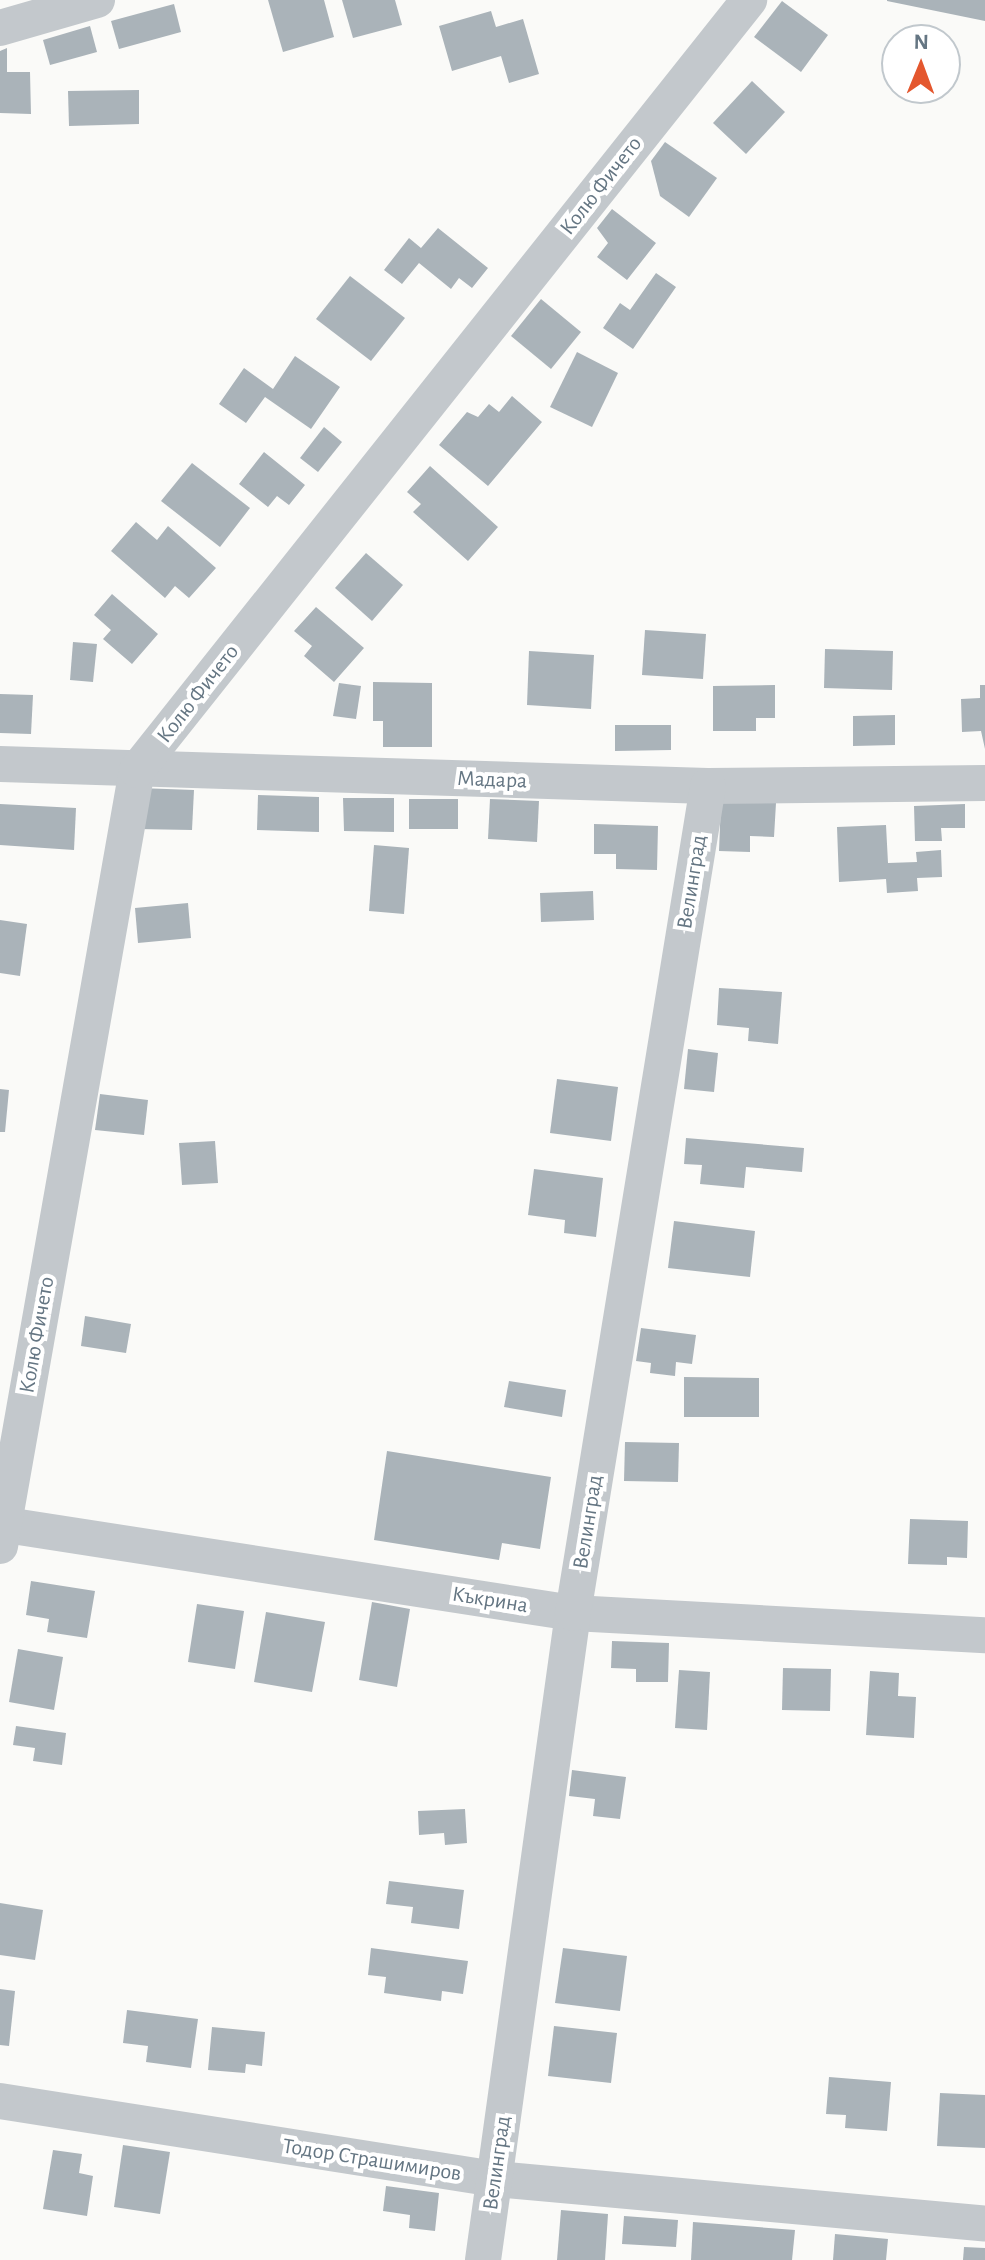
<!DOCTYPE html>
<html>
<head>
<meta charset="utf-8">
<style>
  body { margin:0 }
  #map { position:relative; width:985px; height:2260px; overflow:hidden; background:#fafaf8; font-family:"Alegreya Sans",sans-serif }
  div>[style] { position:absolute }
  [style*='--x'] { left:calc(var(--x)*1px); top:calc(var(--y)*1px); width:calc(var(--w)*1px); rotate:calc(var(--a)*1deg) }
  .building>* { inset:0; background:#aab3b9 }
  .minor>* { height:36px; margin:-18px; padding:0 18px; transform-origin:18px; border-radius:18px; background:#c3c8cc }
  span { translate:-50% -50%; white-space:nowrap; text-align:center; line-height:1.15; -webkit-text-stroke:8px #fff; paint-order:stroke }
  .street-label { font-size:22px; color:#657683 }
  .north { position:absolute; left:881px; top:24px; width:80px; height:80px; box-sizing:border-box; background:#fff; border:2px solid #c1c8cd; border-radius:50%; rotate:1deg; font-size:22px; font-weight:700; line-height:32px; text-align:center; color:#657683 }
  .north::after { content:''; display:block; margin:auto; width:28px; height:36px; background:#e4572e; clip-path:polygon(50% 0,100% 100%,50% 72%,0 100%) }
</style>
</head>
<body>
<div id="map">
  <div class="building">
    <div style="clip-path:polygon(268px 0,324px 0,334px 37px,283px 52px)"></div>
    <div style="clip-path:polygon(342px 0,395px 0,402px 25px,353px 38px)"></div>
    <div style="clip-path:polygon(887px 0,985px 0,985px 21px,887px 1px)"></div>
    <div style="clip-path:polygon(782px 1px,828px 35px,801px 72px,754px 37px)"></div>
    <div style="clip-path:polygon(174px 4px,181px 32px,119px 49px,111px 21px)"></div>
    <div style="clip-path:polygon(491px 11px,496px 27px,523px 19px,539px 74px,509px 83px,501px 56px,452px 71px,439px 26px)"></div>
    <div style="clip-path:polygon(90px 26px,97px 52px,50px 65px,43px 40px)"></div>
    <div style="clip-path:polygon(7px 48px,7px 72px,30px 72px,31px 114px,0 113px,0 51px)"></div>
    <div style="clip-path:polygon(752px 81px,785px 112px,746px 154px,713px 123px)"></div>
    <div style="clip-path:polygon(139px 90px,139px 124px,69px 126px,68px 91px)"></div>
    <div style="clip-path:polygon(665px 142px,717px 178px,689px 217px,660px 196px,651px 161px)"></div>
    <div style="clip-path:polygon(612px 209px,656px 243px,627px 280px,597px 257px,608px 243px,597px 228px)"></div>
    <div style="clip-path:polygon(438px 228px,488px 268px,472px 288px,459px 278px,451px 289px,419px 263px,402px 284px,384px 270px,409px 238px,421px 248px)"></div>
    <div style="clip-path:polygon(656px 273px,676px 287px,633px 349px,603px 328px,620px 303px,630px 310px)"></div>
    <div style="clip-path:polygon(350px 276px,405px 318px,371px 361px,316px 319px)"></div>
    <div style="clip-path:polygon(541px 299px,581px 332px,551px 369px,511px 336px)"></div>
    <div style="clip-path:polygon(577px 352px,618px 373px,592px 427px,550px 407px)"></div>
    <div style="clip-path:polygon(295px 356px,340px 387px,311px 429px,265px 397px,246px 423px,219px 404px,244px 368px,273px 389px)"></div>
    <div style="clip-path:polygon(512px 396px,542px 422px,488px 486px,439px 445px,467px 412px,478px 417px,489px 404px,499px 412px)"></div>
    <div style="clip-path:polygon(324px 427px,342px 442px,318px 472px,300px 458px)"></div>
    <div style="clip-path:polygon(264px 452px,305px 485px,289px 505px,277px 496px,268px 507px,239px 484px)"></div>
    <div style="clip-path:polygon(192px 463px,250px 508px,220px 547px,161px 501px)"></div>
    <div style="clip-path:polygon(430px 466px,498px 527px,468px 561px,413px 512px,421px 504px,407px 492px)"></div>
    <div style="clip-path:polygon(136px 522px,157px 540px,168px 526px,216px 568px,189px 598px,175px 586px,165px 598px,111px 551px)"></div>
    <div style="clip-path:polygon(366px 553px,403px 585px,372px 621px,335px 588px)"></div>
    <div style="clip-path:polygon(112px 594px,158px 634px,132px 664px,103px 639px,111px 630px,94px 615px)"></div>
    <div style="clip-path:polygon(316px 607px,364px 648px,334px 682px,304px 656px,312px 646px,294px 631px)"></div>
    <div style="clip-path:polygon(645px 630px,706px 634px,703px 679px,642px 675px)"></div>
    <div style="clip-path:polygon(73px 642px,97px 644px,93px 682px,70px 680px)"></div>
    <div style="clip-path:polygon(825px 649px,893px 651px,892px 690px,824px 688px)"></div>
    <div style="clip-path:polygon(529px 651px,594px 655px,591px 709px,527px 705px)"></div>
    <div style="clip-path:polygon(373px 682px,432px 683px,432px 747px,383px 747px,383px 721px,373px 721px)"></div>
    <div style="clip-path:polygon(339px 683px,361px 686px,356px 719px,333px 716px)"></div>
    <div style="clip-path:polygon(775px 685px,775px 718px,756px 718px,756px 731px,713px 731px,713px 686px)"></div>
    <div style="clip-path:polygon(980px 685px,985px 685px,985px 749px,981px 731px,962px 732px,961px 699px,980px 698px)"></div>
    <div style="clip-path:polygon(0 694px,33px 695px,31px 734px,0 733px)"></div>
    <div style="clip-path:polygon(895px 715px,895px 745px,853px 746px,853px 716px)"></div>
    <div style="clip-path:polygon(615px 725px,671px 725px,671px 750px,615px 751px)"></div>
    <div style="clip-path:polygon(139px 788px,194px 790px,192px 830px,137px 829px)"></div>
    <div style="clip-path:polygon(258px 795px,319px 797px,319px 832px,257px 830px)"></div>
    <div style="clip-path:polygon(343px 798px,394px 798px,394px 832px,344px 831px)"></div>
    <div style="clip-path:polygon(409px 799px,458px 799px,458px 829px,409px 829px)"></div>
    <div style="clip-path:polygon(490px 799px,539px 801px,537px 842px,488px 839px)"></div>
    <div style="clip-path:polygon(721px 801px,776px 803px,774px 837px,750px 836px,750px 852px,719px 851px)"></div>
    <div style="clip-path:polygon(0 804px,76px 808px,74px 850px,0 845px)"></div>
    <div style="clip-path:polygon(965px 804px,965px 828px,941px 828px,942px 841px,915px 841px,914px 806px)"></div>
    <div style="clip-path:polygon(594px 824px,658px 826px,657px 870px,616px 869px,616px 854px,594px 854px)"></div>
    <div style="clip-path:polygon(886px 825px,888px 863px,917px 862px,916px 852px,941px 850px,942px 877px,917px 878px,918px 891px,887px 893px,886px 879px,839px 882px,837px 827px)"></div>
    <div style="clip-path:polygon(374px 845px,409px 848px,404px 914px,369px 911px)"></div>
    <div style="clip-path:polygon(593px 891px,594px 920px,541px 922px,540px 893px)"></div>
    <div style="clip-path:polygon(188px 903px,191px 938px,138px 943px,135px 908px)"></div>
    <div style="clip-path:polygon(0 920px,27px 924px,20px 976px,0 973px)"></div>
    <div style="clip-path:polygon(719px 988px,782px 992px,778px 1044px,748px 1041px,749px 1028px,717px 1025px)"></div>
    <div style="clip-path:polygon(688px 1049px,718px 1053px,714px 1092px,684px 1089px)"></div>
    <div style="clip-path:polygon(557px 1079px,618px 1087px,611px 1141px,550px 1133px)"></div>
    <div style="clip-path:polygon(0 1089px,9px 1090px,5px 1132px,0 1132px)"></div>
    <div style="clip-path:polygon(100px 1094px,148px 1100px,144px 1135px,95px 1130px)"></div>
    <div style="clip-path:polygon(686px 1138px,804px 1148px,802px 1172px,746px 1167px,744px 1188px,700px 1184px,702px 1165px,684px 1164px)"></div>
    <div style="clip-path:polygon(215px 1141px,218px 1183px,182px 1185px,179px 1143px)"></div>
    <div style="clip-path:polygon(534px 1169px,603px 1178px,596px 1237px,564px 1233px,565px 1220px,528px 1215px)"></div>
    <div style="clip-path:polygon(674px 1221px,755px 1231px,750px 1277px,668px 1268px)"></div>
    <div style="clip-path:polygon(85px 1316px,131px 1324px,126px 1353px,81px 1346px)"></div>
    <div style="clip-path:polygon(641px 1328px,696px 1335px,692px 1364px,676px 1362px,675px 1376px,650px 1373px,651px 1363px,636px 1361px)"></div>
    <div style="clip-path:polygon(684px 1377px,759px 1378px,759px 1417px,684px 1417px)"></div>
    <div style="clip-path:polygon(509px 1381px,566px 1390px,562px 1417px,504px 1407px)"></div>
    <div style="clip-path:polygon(625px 1442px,679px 1443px,678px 1482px,624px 1481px)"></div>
    <div style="clip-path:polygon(387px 1451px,551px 1477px,540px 1549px,502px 1543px,499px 1560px,374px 1540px)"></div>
    <div style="clip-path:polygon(910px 1519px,968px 1521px,967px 1558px,947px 1557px,947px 1565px,908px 1564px)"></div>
    <div style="clip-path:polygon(31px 1581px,95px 1591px,87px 1638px,47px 1632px,49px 1619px,26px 1615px)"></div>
    <div style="clip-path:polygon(372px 1602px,410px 1609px,397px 1687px,359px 1680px)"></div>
    <div style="clip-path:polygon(197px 1604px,244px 1611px,235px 1669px,188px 1662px)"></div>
    <div style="clip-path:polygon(266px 1612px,325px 1622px,312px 1692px,254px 1682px)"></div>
    <div style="clip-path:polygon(612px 1641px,669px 1643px,668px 1682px,636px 1682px,636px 1669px,611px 1668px)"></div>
    <div style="clip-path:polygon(18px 1649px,63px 1657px,54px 1710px,9px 1702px)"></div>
    <div style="clip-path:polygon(783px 1668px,831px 1669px,830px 1711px,782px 1710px)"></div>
    <div style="clip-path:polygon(679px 1670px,710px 1672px,707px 1730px,675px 1728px)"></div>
    <div style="clip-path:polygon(870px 1671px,899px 1673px,898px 1696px,916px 1697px,914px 1738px,866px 1735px)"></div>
    <div style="clip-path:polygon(16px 1726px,66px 1733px,62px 1765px,33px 1761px,35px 1748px,13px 1745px)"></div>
    <div style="clip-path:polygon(572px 1770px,626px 1777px,620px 1819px,593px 1816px,595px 1799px,569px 1796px)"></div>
    <div style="clip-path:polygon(465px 1809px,467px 1843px,445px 1845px,444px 1833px,419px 1835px,418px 1811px)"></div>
    <div style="clip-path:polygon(389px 1881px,464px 1890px,459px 1929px,411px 1923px,413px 1907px,386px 1904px)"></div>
    <div style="clip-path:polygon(0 1903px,43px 1910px,35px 1960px,0 1955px)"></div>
    <div style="clip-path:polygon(371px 1948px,468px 1961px,463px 1994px,442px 1991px,441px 2001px,384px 1993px,386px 1977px,368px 1975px)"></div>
    <div style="clip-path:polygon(563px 1948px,627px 1956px,620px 2011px,555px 2003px)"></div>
    <div style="clip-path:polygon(0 1989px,15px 1991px,9px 2046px,0 2045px)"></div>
    <div style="clip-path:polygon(127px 2010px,198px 2019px,191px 2068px,146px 2062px,148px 2046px,123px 2043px)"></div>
    <div style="clip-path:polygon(554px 2026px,617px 2033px,611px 2083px,548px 2076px)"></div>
    <div style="clip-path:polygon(212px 2027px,265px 2032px,262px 2066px,246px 2064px,245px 2073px,208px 2070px)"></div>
    <div style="clip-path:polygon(829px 2077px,891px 2082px,887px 2131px,845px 2128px,846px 2115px,826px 2114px)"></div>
    <div style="clip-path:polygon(940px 2093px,985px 2095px,985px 2148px,937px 2146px)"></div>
    <div style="clip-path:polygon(123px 2145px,170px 2152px,160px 2214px,114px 2207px)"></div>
    <div style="clip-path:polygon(53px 2150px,82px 2154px,79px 2173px,93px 2176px,87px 2216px,43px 2209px)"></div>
    <div style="clip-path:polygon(386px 2186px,439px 2193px,435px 2231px,409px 2228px,410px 2215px,383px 2211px)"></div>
    <div style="clip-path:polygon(561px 2210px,608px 2214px,605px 2260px,557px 2260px)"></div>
    <div style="clip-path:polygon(624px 2216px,678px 2220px,676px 2247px,622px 2244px)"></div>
    <div style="clip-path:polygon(693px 2222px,795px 2230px,792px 2260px,691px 2260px)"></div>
    <div style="clip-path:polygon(835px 2234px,888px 2239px,886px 2260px,833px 2260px)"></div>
    <div style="clip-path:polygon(964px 2247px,985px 2248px,985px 2260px,963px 2260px)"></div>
  </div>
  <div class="minor">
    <div style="--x:0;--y:28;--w:101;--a:-16.1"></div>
    <div style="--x:0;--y:764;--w:708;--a:1.78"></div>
    <div style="--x:708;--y:786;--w:277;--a:-0.6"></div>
    <div style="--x:0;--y:1524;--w:580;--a:8.83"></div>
    <div style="--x:573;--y:1613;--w:413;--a:3.1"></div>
    <div style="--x:0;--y:1546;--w:788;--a:-79.99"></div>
    <div style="--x:137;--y:770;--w:984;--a:-51.52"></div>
    <div style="--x:0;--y:2101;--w:501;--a:8.95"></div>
    <div style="--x:495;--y:2179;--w:492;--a:5.2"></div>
    <div style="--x:483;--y:2260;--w:653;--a:-82.08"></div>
    <div style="--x:573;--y:1613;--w:838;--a:-80.73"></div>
  </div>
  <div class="street-label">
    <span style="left:601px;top:186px;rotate:-52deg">Колю Фичето</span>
    <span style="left:198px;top:694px;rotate:-52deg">Колю Фичето</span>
    <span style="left:492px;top:780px;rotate:2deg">Мадара</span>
    <span style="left:692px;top:882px;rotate:-81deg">Велинград</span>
    <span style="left:37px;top:1335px;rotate:-80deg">Колю Фичето</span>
    <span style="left:588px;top:1522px;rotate:-81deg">Велинград</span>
    <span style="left:490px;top:1600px;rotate:9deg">Къкрина</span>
    <span style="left:372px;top:2160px;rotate:9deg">Тодор Страшимиров</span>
    <span style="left:497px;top:2163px;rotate:-82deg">Велинград</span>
  </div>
  <div class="north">N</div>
</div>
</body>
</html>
